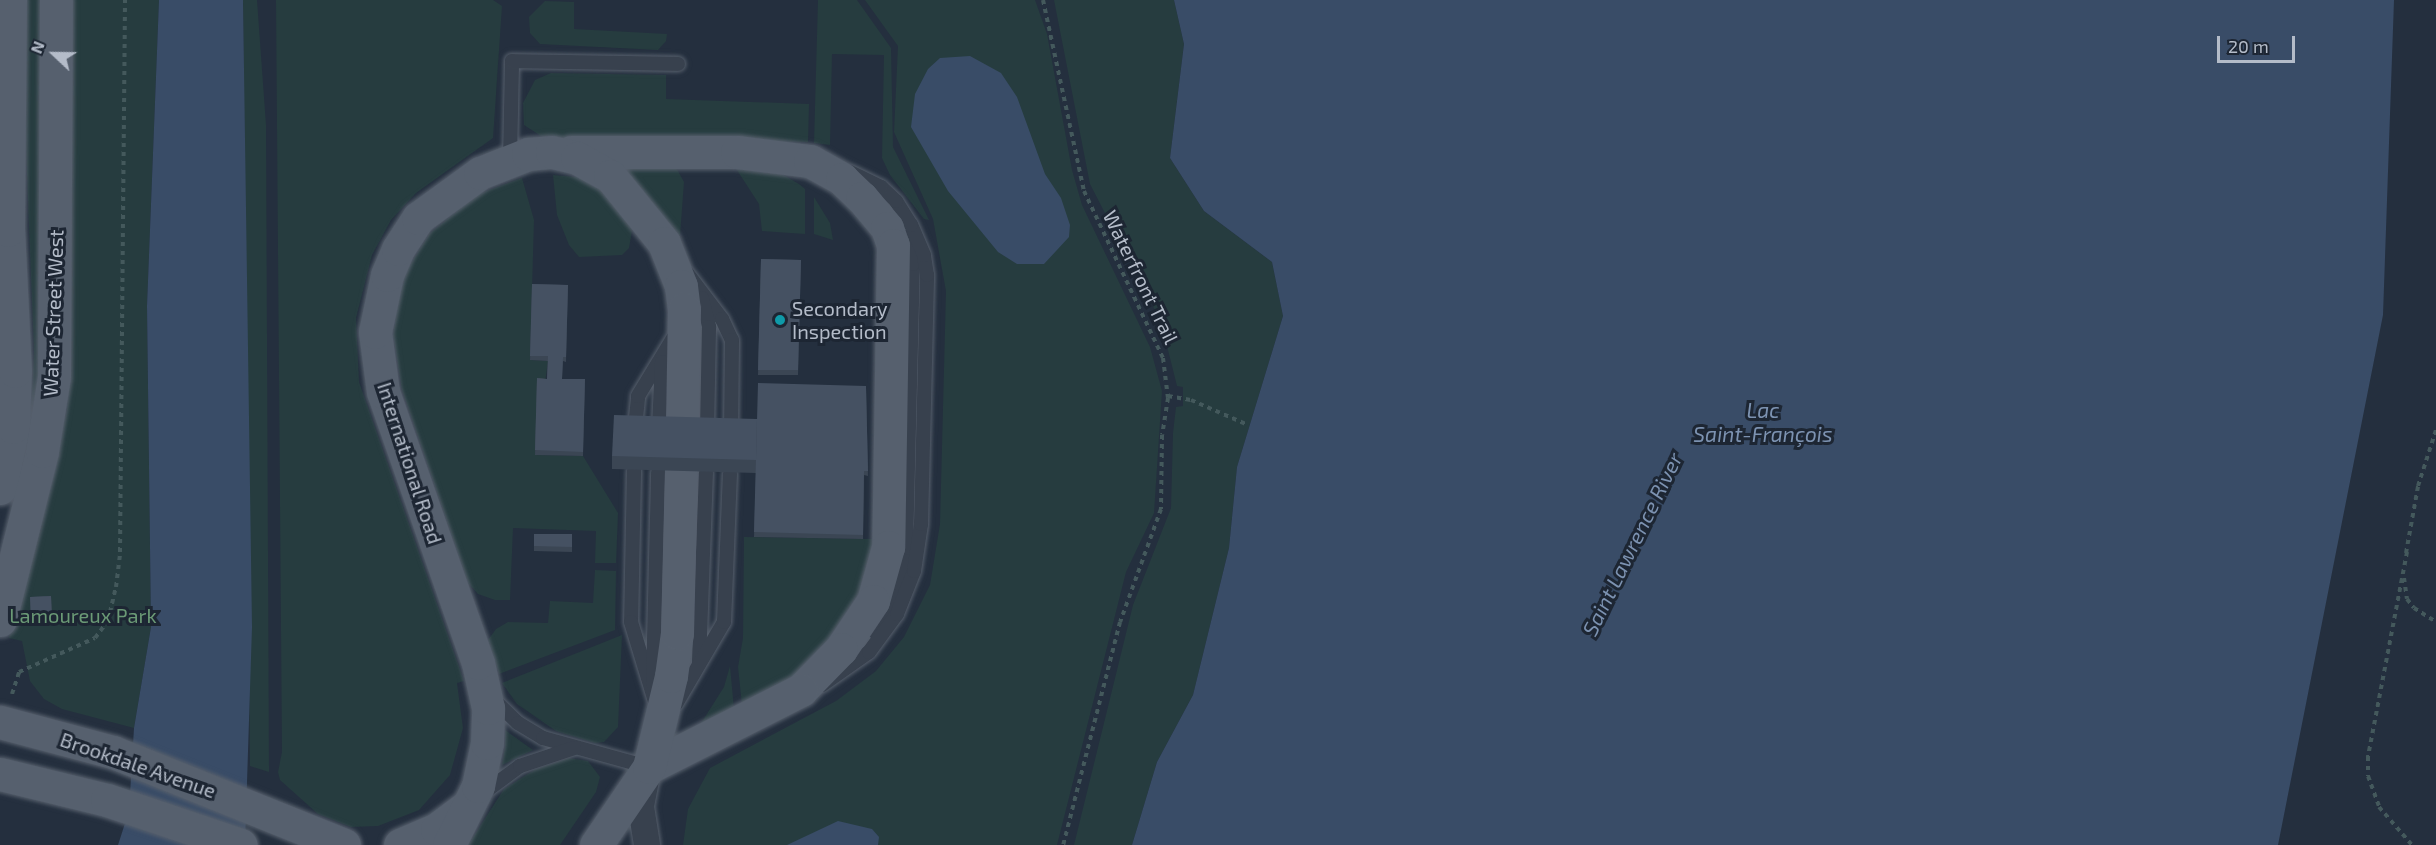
<!DOCTYPE html>
<html>
<head>
<meta charset="utf-8">
<style>
  body { margin:0 }
  #map { position:relative; width:2436px; height:845px; overflow:hidden; background:#242f3e; font-family:"Exo 2",sans-serif }
  div>[style] { position:absolute }
  [style*='--x'] { left:calc(var(--x)*1px); top:calc(var(--y)*1px); width:calc(var(--w)*1px); rotate:calc(var(--a)*1deg) }
  .green>* { inset:0; background:#263c3f }
  .water>* { inset:0; background:#394c67 }
  .path>* { height:4px; margin-top:-2px; transform-origin:0; background:repeating-linear-gradient(90deg,#44595c 0 4.5px,transparent 0 9px) }
  .roads { filter:drop-shadow(0 0 2px #565f6c) drop-shadow(0 0 2px #565f6c) }
  .lane>* { height:14px; margin:-7px; padding:0 7px; transform-origin:7px; border-radius:7px; background:#38414e }
  .street>* { height:26px; margin:-13px; padding:0 13px; transform-origin:13px; border-radius:13px; background:#38414e }
  .primary>* { height:33px; margin:-16.5px; padding:0 16.5px; transform-origin:16.5px; border-radius:16.5px; background:#56606e }
  .wall>* { inset:0; background:#3b4654 }
  .building>* { inset:0; background:#455162 }
  .dots>* { width:16px; height:16px; translate:-50% -50%; box-sizing:border-box; border:3px solid #1d2633; border-radius:50% }
  span { translate:-50% -50%; white-space:nowrap; text-align:center; line-height:1.15; -webkit-text-stroke:6px #1d2633; paint-order:stroke }
  .street-label { font-size:20px; color:#b4bcc9 }
  .poi-label { font-size:20px; color:#b4bcc9 }
  .left { translate:0 -50%; text-align:left }
  .park-label { font-size:20px; color:#6b9a76 }
  .water-label { font-size:21px; color:#7c92b1; font-style:italic }
  .north { position:absolute; left:24px; top:24px; width:60px; height:60px; -webkit-text-stroke:4px #1d2633; paint-order:stroke; rotate:292deg; font-size:16px; font-weight:700; line-height:24px; text-align:center; color:#b4bcc9 }
  .north::after { content:''; display:block; margin:auto; width:21px; height:27px; background:#b4bcc9; clip-path:polygon(50% 0,100% 100%,50% 72%,0 100%) }
  .scale { position:absolute; left:2217px; top:36px; width:78px; height:27px; box-sizing:border-box; border:3px solid #b4bcc9; border-top:0; padding-left:8px; font-size:18px; line-height:21px; white-space:nowrap; color:#b4bcc9; -webkit-text-stroke:4px #1d2633; paint-order:stroke }
</style>
</head>
<body>
<div id="map">
  <div class="green">
    <div style="clip-path:polygon(25px 0,40px 0,40px 352px,35px 414px,31px 414px,34px 352px,25px 124px)"></div>
    <div style="clip-path:polygon(71px 0,159px 0,147px 306px,151px 627px,134px 728px,62px 709px,44px 699px,30px 681px,22px 641px,9px 638px,67px 409px,71px 346px)"></div>
    <div style="clip-path:polygon(243px 0,257px 0,266px 125px,269px 772px,250px 766px)"></div>
    <div style="clip-path:polygon(276px 0,493px 0,502px 6px,493px 138px,416px 193px,391px 220px,372px 255px,356px 318px,359px 382px,464px 681px,457px 683px,463px 728px,450px 775px,419px 810px,378px 826px,351px 827px,318px 814px,280px 780px,278px 772px,282px 752px)"></div>
    <div style="clip-path:polygon(818px 0,857px 0,891px 48px,893px 147px,929px 220px,924px 219px,890px 175px,882px 158px,884px 55px,832px 54px,830px 145px,814px 143px)"></div>
    <div style="clip-path:polygon(865px 0,1035px 0,1047px 34px,1072px 170px,1082px 205px,1150px 347px,1162px 391px,1154px 513px,1126px 572px,1057px 845px,683px 845px,688px 809px,710px 768px,836px 701px,876px 671px,904px 637px,930px 585px,940px 524px,946px 291px,933px 219px,894px 132px,898px 46px)"></div>
    <div style="clip-path:polygon(1054px 0,1174px 0,1184px 44px,1170px 158px,1204px 211px,1272px 262px,1283px 316px,1237px 467px,1229px 548px,1193px 695px,1157px 762px,1132px 845px,1074px 845px,1133px 605px,1171px 508px,1173px 433px,1176px 407px,1183px 406px,1183px 387px,1177px 386px,1161px 322px,1090px 184px)"></div>
    <div style="clip-path:polygon(545px 1px,574px 2px,574px 29px,667px 34px,666px 41px,658px 50px,540px 44px,530px 33px,529px 17px)"></div>
    <div style="clip-path:polygon(551px 73px,666px 75px,666px 99px,809px 104px,808px 142px,544px 138px,524px 125px,523px 103px,535px 80px)"></div>
    <div style="clip-path:polygon(617px 162px,672px 165px,678px 171px,684px 182px,680px 236px)"></div>
    <div style="clip-path:polygon(735px 167px,773px 169px,799px 184px,805px 189px,805px 234px,762px 231px,759px 204px)"></div>
    <div style="clip-path:polygon(553px 175px,587px 178px,600px 185px,628px 218px,632px 231px,629px 248px,622px 255px,579px 257px,569px 245px,557px 215px)"></div>
    <div style="clip-path:polygon(522px 178px,534px 220px,530px 360px,548px 361px,535px 455px,583px 456px,618px 513px,616px 563px,595px 563px,596px 531px,513px 528px,510px 600px,495px 600px,478px 594px,468px 583px,402px 390px,393px 335px,399px 294px,408px 268px,429px 234px,478px 194px)"></div>
    <div style="clip-path:polygon(814px 197px,830px 223px,833px 240px,814px 234px)"></div>
    <div style="clip-path:polygon(744px 537px,874px 539px,856px 608px,792px 681px,742px 705px,738px 667px,743px 638px)"></div>
    <div style="clip-path:polygon(595px 570px,616px 571px,615px 630px,499px 674px,488px 640px,496px 629px,508px 622px,548px 623px,550px 601px,593px 603px)"></div>
    <div style="clip-path:polygon(622px 635px,618px 727px,604px 742px,595px 743px,556px 731px,517px 704px,502px 683px)"></div>
    <div style="clip-path:polygon(730px 666px,734px 709px,698px 728px,724px 687px)"></div>
    <div style="clip-path:polygon(505px 730px,533px 750px,502px 765px,505px 747px)"></div>
    <div style="clip-path:polygon(569px 758px,588px 761px,600px 777px,596px 792px,560px 845px,468px 845px,504px 789px,536px 769px)"></div>
  </div>
  <div class="water">
    <div style="clip-path:polygon(159px 0,243px 0,252px 627px,245px 845px,118px 845px,129px 811px,134px 728px,151px 627px,147px 306px)"></div>
    <div style="clip-path:polygon(1174px 0,2394px 0,2383px 315px,2278px 845px,1132px 845px,1157px 762px,1193px 695px,1229px 548px,1237px 467px,1283px 316px,1272px 262px,1204px 211px,1170px 158px,1184px 44px)"></div>
    <div style="clip-path:polygon(970px 56px,1001px 73px,1017px 97px,1045px 174px,1061px 198px,1070px 225px,1069px 237px,1044px 264px,1017px 264px,998px 252px,948px 191px,911px 127px,915px 94px,928px 69px,940px 58px)"></div>
    <div style="clip-path:polygon(838px 821px,872px 829px,879px 837px,878px 845px,787px 845px)"></div>
  </div>
  <div class="path">
    <div style="--x:1043;--y:0;--w:195;--a:77.9"></div>
    <div style="--x:1084;--y:191;--w:185;--a:64.7"></div>
    <div style="--x:1163;--y:358;--w:40;--a:82.9"></div>
    <div style="--x:1168;--y:398;--w:37;--a:99"></div>
    <div style="--x:1162;--y:435;--w:74;--a:90.8"></div>
    <div style="--x:1161;--y:509;--w:120;--a:109.9"></div>
    <div style="--x:1120;--y:622;--w:230;--a:104.3"></div>
    <div style="--x:1168;--y:396;--w:23;--a:10"></div>
    <div style="--x:1191;--y:400;--w:62;--a:23.7"></div>
    <div style="--x:2407;--y:552;--w:209;--a:100.8"></div>
    <div style="--x:2368;--y:757;--w:19;--a:90"></div>
    <div style="--x:2368;--y:776;--w:33;--a:70"></div>
    <div style="--x:2379;--y:807;--w:50;--a:49"></div>
    <div style="--x:2406;--y:553;--w:68;--a:-79.8"></div>
    <div style="--x:2418;--y:486;--w:59;--a:-72.2"></div>
    <div style="--x:2404;--y:578;--w:21;--a:82"></div>
    <div style="--x:2407;--y:599;--w:11;--a:52"></div>
    <div style="--x:2414;--y:608;--w:26;--a:32"></div>
    <div style="--x:12;--y:694;--w:23;--a:-72"></div>
    <div style="--x:19;--y:672;--w:83;--a:-24.1"></div>
    <div style="--x:95;--y:638;--w:21;--a:-53"></div>
    <div style="--x:108;--y:621;--w:35;--a:-77"></div>
    <div style="--x:116;--y:587;--w:35;--a:-83"></div>
    <div style="--x:120;--y:552;--w:552;--a:-89.48"></div>
  </div>
  <div class="roads">
    <div class="lane">
      <div style="--x:510;--y:159;--w:98;--a:-88.8"></div>
      <div style="--x:512;--y:61;--w:166;--a:1"></div>
      <div style="--x:687;--y:273;--w:58;--a:52.7"></div>
      <div style="--x:722;--y:319;--w:23;--a:65"></div>
      <div style="--x:732;--y:340;--w:90;--a:90.6"></div>
      <div style="--x:702;--y:298;--w:30;--a:76"></div>
      <div style="--x:709;--y:327;--w:103;--a:91.1"></div>
      <div style="--x:635;--y:427;--w:31;--a:-84"></div>
      <div style="--x:638;--y:396;--w:71;--a:-58.8"></div>
      <div style="--x:659;--y:428;--w:66;--a:-87.4"></div>
      <div style="--x:634;--y:471;--w:151;--a:91.1"></div>
      <div style="--x:631;--y:622;--w:87;--a:73.2"></div>
      <div style="--x:875;--y:632;--w:54;--a:-64.9"></div>
      <div style="--x:898;--y:583;--w:36;--a:-77"></div>
      <div style="--x:906;--y:548;--w:284;--a:-88.6"></div>
      <div style="--x:913;--y:264;--w:29;--a:-96"></div>
      <div style="--x:699;--y:662;--w:189;--a:-87.9"></div>
      <div style="--x:653;--y:683;--w:211;--a:-88.6"></div>
      <div style="--x:822;--y:685;--w:57;--a:-35.1"></div>
      <div style="--x:869;--y:652;--w:47;--a:-53.6"></div>
      <div style="--x:897;--y:614;--w:46;--a:-68.4"></div>
      <div style="--x:914;--y:571;--w:48;--a:-81.5"></div>
      <div style="--x:921;--y:524;--w:249;--a:-88.6"></div>
      <div style="--x:927;--y:275;--w:20;--a:-99"></div>
      <div style="--x:924;--y:255;--w:33;--a:-113"></div>
      <div style="--x:911;--y:225;--w:28;--a:-122"></div>
      <div style="--x:896;--y:201;--w:21;--a:-137"></div>
      <div style="--x:881;--y:187;--w:34;--a:-154"></div>
      <div style="--x:491;--y:697;--w:37;--a:44"></div>
      <div style="--x:518;--y:723;--w:29;--a:31"></div>
      <div style="--x:543;--y:738;--w:109;--a:15.4"></div>
      <div style="--x:676;--y:704;--w:95;--a:-59.7"></div>
      <div style="--x:724;--y:622;--w:148;--a:-87.7"></div>
      <div style="--x:482;--y:794;--w:47;--a:-36.4"></div>
      <div style="--x:520;--y:766;--w:57;--a:-18.4"></div>
    </div>
    <div class="street">
      <div style="--x:647;--y:775;--w:33;--a:101"></div>
      <div style="--x:641;--y:807;--w:38;--a:81"></div>
    </div>
    <div class="primary">
      <div style="--x:571;--y:152;--w:166;--a:0"></div>
      <div style="--x:737;--y:152;--w:74;--a:7"></div>
      <div style="--x:810;--y:161;--w:37;--a:29"></div>
      <div style="--x:842;--y:179;--w:28;--a:44"></div>
      <div style="--x:862;--y:198;--w:39;--a:50"></div>
      <div style="--x:887;--y:228;--w:18;--a:71"></div>
      <div style="--x:893;--y:245;--w:302;--a:90.9"></div>
      <div style="--x:888;--y:547;--w:56;--a:105.5"></div>
      <div style="--x:873;--y:601;--w:58;--a:123.7"></div>
      <div style="--x:841;--y:649;--w:57;--a:134.3"></div>
      <div style="--x:801;--y:690;--w:170;--a:153.1"></div>
      <div style="--x:0;--y:488;--w:62;--a:-78"></div>
      <div style="--x:13;--y:427;--w:56;--a:-88"></div>
      <div style="--x:15;--y:371;--w:141;--a:-92.8"></div>
      <div style="--x:8;--y:230;--w:230;--a:-89.5"></div>
      <div style="--x:0;--y:620;--w:174;--a:-76"></div>
      <div style="--x:42;--y:451;--w:75;--a:-80.8"></div>
      <div style="--x:54;--y:377;--w:377;--a:-89.7"></div>
      <div style="--x:0;--y:722;--w:117;--a:14.9"></div>
      <div style="--x:113;--y:752;--w:249;--a:21.9"></div>
      <div style="--x:0;--y:774;--w:110;--a:13.7"></div>
      <div style="--x:107;--y:800;--w:141;--a:18.6"></div>
      <div style="--x:400;--y:845;--w:40;--a:-23.4"></div>
      <div style="--x:437;--y:829;--w:36;--a:-37"></div>
      <div style="--x:449;--y:845;--w:66;--a:-63.8"></div>
      <div style="--x:478;--y:786;--w:44;--a:-78.2"></div>
      <div style="--x:487;--y:743;--w:35;--a:-88"></div>
      <div style="--x:488;--y:708;--w:46;--a:-102.5"></div>
      <div style="--x:478;--y:663;--w:287;--a:-109.3"></div>
      <div style="--x:383;--y:392;--w:61;--a:-97.6"></div>
      <div style="--x:375;--y:332;--w:58;--a:-78.1"></div>
      <div style="--x:387;--y:275;--w:28;--a:-67"></div>
      <div style="--x:398;--y:249;--w:37;--a:-57"></div>
      <div style="--x:418;--y:218;--w:77;--a:-36"></div>
      <div style="--x:480;--y:173;--w:52;--a:-21.6"></div>
      <div style="--x:528;--y:154;--w:24;--a:-5"></div>
      <div style="--x:552;--y:152;--w:26;--a:13"></div>
      <div style="--x:577;--y:158;--w:38;--a:29"></div>
      <div style="--x:610;--y:176;--w:86;--a:51.1"></div>
      <div style="--x:664;--y:243;--w:46;--a:68.4"></div>
      <div style="--x:681;--y:286;--w:23;--a:83"></div>
      <div style="--x:684;--y:309;--w:119;--a:91"></div>
      <div style="--x:596;--y:845;--w:94;--a:-55.8"></div>
      <div style="--x:649;--y:767;--w:94;--a:-76.4"></div>
      <div style="--x:671;--y:676;--w:43;--a:-82.1"></div>
      <div style="--x:677;--y:633;--w:159;--a:-88.6"></div>
    </div>
  </div>
  <div class="wall">
    <div style="clip-path:polygon(761px 259px,801px 260px,798px 375px,758px 375px)"></div>
    <div style="clip-path:polygon(532px 284px,568px 285px,566px 362px,563px 361px,562px 379px,585px 379px,583px 456px,535px 455px,537px 378px,547px 379px,548px 361px,530px 360px)"></div>
    <div style="clip-path:polygon(866px 386px,868px 476px,864px 475px,863px 539px,754px 537px,756px 473px,612px 469px,612px 456px,757px 419px)"></div>
    <div style="clip-path:polygon(534px 534px,572px 534px,572px 552px,534px 551px)"></div>
    <div style="clip-path:polygon(51px 596px,52px 622px,31px 623px,30px 597px)"></div>
  </div>
  <div class="building">
    <div style="clip-path:polygon(761px 259px,801px 260px,798px 370px,758px 370px)"></div>
    <div style="clip-path:polygon(532px 284px,568px 285px,566px 357px,563px 357px,562px 379px,585px 379px,583px 452px,535px 450px,537px 378px,547px 379px,548px 356px,530px 356px)"></div>
    <div style="clip-path:polygon(758px 383px,866px 386px,868px 471px,864px 471px,863px 535px,754px 532px)"></div>
    <div style="clip-path:polygon(614px 415px,757px 419px,756px 460px,612px 456px)"></div>
    <div style="clip-path:polygon(534px 534px,572px 534px,572px 547px,534px 546px)"></div>
    <div style="clip-path:polygon(51px 596px,52px 617px,31px 618px,30px 597px)"></div>
  </div>
  <div class="dots">
    <div style="left:780px;top:320px;background:#0f9aa8"></div>
  </div>
  <div class="street-label">
    <span style="left:1141px;top:277px;rotate:64deg">Waterfront Trail</span>
    <span style="left:53px;top:313px;rotate:-88deg">Water Street West</span>
    <span style="left:410px;top:463px;rotate:72deg">International Road</span>
    <span style="left:138px;top:765px;rotate:19deg">Brookdale Avenue</span>
  </div>
  <div class="poi-label">
    <span class="left" style="left:792px;top:320px">Secondary<br>Inspection</span>
  </div>
  <div class="park-label">
    <span style="left:83px;top:615px">Lamoureux Park</span>
  </div>
  <div class="water-label">
    <span style="left:1763px;top:422px">Lac<br>Saint-François</span>
    <span style="left:1632px;top:544px;rotate:-64deg">Saint Lawrence River</span>
  </div>
  <div class="north">N</div>
  <div class="scale">20 m</div>
</div>
</body>
</html>
